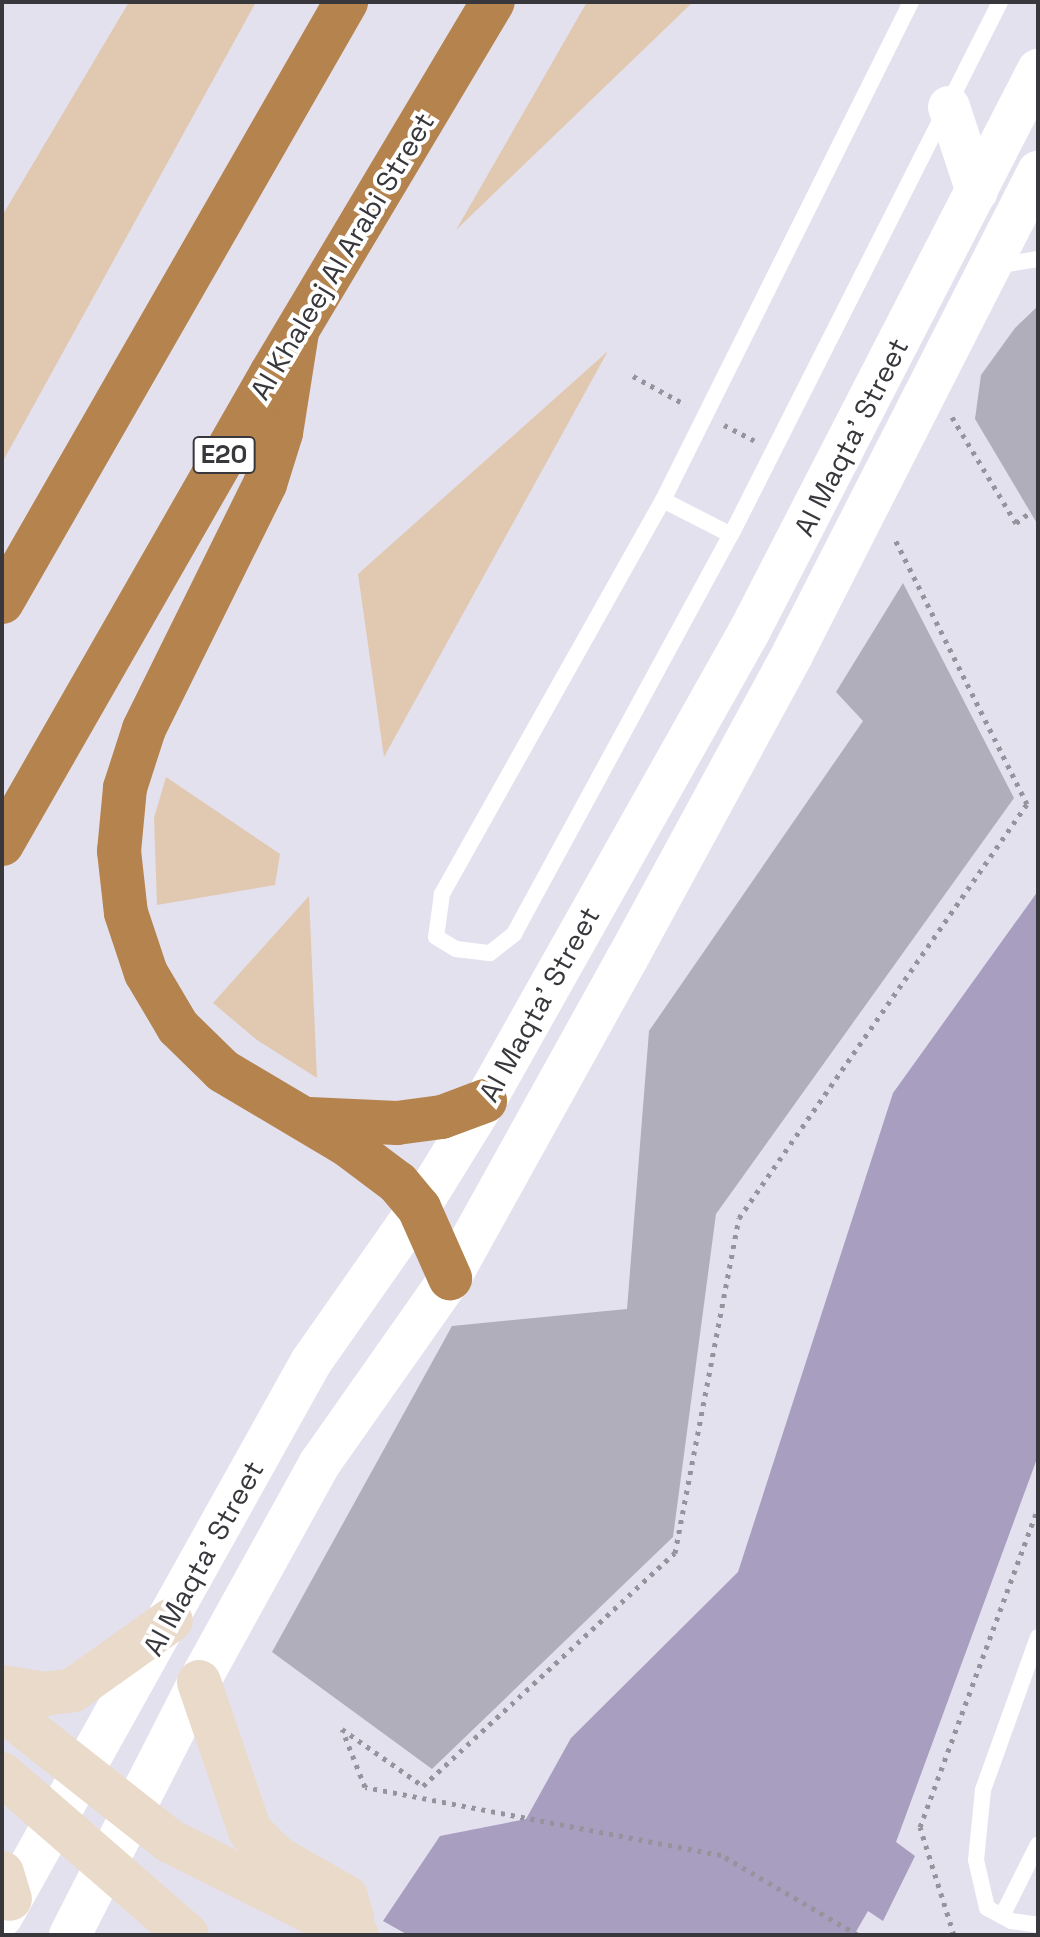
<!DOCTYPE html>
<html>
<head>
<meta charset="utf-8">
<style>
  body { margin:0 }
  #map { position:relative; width:1040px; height:1937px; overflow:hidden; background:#e4e1ef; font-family:"Space Grotesk",sans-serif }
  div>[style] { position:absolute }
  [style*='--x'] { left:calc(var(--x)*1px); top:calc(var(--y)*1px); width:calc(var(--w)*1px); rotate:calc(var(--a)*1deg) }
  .green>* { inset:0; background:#e1c8b0 }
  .water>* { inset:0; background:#a79ec0 }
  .building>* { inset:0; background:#b1aebb }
  .path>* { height:5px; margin-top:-2.5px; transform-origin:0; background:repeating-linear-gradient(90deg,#95939c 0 4px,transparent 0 10px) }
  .service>* { height:16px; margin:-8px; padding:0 8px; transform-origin:8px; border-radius:8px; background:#fff }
  .tertiary>* { height:42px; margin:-21px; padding:0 21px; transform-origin:21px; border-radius:21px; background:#fff }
  .secondary>* { height:44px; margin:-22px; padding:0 22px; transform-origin:22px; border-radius:22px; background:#e9daca }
  .motorway>* { height:44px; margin:-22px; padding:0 22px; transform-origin:22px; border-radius:22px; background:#b5834d }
  span { translate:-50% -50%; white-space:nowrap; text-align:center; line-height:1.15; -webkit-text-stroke:8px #fff; paint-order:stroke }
  .shield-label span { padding:2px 6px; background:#fff; border:2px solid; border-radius:6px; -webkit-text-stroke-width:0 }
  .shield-label { font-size:26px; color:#38373c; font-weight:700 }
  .street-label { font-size:28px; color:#38373c }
  .frame { position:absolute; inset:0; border:4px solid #38373c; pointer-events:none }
</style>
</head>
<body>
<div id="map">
  <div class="green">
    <div style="clip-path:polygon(129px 2px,256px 2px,2px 463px,2px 216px)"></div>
    <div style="clip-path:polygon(587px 2px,693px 2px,456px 230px)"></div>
    <div style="clip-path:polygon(608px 351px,384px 757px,358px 574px)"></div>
    <div style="clip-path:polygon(166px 777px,280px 854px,275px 885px,157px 905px,154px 818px)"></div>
    <div style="clip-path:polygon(309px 896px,317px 1078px,257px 1040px,213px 1003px)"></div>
  </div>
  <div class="water">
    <div style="clip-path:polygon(1038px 891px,1038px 1456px,896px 1842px,915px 1856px,883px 1921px,868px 1911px,854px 1935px,408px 1935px,383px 1921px,440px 1836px,526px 1819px,571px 1738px,738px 1572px,893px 1093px)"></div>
  </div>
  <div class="building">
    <div style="clip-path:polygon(1038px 306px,1038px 525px,975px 419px,981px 375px,1015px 328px)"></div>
    <div style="clip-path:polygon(903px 583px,1014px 798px,716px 1214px,673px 1537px,432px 1769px,272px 1652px,452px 1326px,627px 1309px,649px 1031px,863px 721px,836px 692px)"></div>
  </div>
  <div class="path">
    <div style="--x:633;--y:376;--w:60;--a:28.7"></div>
    <div style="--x:952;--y:417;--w:124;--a:58.9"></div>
    <div style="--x:1016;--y:523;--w:15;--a:-37"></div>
    <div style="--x:724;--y:425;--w:34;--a:27"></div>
    <div style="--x:858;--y:1935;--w:159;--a:-149.7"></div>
    <div style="--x:721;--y:1855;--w:362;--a:-169.2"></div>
    <div style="--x:365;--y:1787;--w:62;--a:-111.6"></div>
    <div style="--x:342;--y:1729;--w:99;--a:35.1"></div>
    <div style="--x:423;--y:1786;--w:343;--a:-42.8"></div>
    <div style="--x:675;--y:1553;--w:341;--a:-79.2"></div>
    <div style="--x:739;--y:1218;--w:504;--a:-55.18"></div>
    <div style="--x:1027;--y:804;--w:298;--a:-116.5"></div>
    <div style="--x:954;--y:1935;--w:113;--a:-107.5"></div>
    <div style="--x:920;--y:1827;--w:340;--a:-69.7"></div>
  </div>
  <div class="service">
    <div style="--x:911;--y:2;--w:556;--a:116.47"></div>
    <div style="--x:663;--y:500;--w:452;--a:119.3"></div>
    <div style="--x:442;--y:894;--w:43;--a:97.9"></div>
    <div style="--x:436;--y:937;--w:23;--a:31"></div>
    <div style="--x:456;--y:949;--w:34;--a:7"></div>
    <div style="--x:490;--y:953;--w:31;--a:-38"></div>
    <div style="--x:514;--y:934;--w:454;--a:-61.5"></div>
    <div style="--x:731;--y:535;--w:597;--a:-63.22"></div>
    <div style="--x:995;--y:266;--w:44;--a:-9.2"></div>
    <div style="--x:663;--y:500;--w:76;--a:27.2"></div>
    <div style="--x:1038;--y:1637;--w:163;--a:109.8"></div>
    <div style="--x:983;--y:1790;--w:70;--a:95.7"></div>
    <div style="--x:976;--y:1860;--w:49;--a:77.1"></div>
    <div style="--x:987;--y:1908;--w:27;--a:28"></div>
    <div style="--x:1011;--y:1921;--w:27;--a:8"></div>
    <div style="--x:1002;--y:1916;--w:80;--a:-63.4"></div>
  </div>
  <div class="tertiary">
    <div style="--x:949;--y:107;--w:89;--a:71.8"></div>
    <div style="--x:2;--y:1916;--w:634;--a:-60.85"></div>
    <div style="--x:311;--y:1362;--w:188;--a:-55"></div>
    <div style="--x:419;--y:1208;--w:126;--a:-58.3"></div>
    <div style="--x:485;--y:1101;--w:540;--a:-60.64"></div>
    <div style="--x:750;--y:630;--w:630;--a:-62.78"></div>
    <div style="--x:70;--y:1935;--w:284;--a:-63"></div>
    <div style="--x:199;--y:1682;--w:250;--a:-61.1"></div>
    <div style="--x:320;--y:1463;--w:226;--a:-54.9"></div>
    <div style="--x:450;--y:1278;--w:365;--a:-61"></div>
    <div style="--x:627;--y:959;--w:348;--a:-61.5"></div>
    <div style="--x:793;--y:653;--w:540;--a:-63.01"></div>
  </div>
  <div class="secondary">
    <div style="--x:199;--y:1682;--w:157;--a:71.1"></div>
    <div style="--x:250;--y:1831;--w:37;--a:45"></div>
    <div style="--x:276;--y:1857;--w:81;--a:29.7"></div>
    <div style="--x:346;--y:1897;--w:22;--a:74"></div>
    <div style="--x:352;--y:1918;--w:13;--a:108"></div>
    <div style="--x:2;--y:1687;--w:44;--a:9.2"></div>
    <div style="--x:45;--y:1694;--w:28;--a:-8"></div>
    <div style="--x:73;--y:1690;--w:120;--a:-35.5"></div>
    <div style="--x:2;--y:1709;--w:214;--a:38.2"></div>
    <div style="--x:170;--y:1841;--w:209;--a:26.7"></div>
    <div style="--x:2;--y:1774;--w:245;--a:41"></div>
    <div style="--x:2;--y:1873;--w:27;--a:73"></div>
  </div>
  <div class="motorway">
    <div style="--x:297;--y:332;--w:102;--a:99"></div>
    <div style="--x:281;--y:433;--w:53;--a:107.4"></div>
    <div style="--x:265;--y:484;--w:273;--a:116.3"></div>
    <div style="--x:144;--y:729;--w:62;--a:107.9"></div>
    <div style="--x:125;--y:788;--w:63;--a:95.4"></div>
    <div style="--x:119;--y:851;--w:62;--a:83.6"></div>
    <div style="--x:126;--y:913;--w:63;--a:71.6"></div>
    <div style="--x:146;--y:973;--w:63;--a:59.3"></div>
    <div style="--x:178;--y:1027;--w:63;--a:44.4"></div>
    <div style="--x:223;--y:1071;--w:143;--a:30.7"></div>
    <div style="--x:346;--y:1144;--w:65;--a:36.9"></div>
    <div style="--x:398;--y:1183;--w:33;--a:50"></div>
    <div style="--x:419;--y:1208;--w:77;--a:66.1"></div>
    <div style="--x:2;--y:602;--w:692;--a:-60.17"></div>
    <div style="--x:2;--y:844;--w:542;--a:-60.22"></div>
    <div style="--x:271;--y:374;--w:433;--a:-59.2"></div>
    <div style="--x:310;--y:1119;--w:87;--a:2.6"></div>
    <div style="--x:397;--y:1123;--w:45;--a:-7.6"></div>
    <div style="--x:442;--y:1117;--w:46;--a:-20.4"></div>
  </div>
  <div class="shield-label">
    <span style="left:224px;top:455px">E20</span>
  </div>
  <div class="street-label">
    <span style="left:342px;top:256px;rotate:-59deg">Al Khaleej Al Arabi Street</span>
    <span style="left:851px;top:437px;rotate:-63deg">Al Maqta' Street</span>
    <span style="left:539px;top:1004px;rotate:-61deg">Al Maqta' Street</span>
    <span style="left:203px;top:1558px;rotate:-61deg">Al Maqta' Street</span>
  </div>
  <div class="frame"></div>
</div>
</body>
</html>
